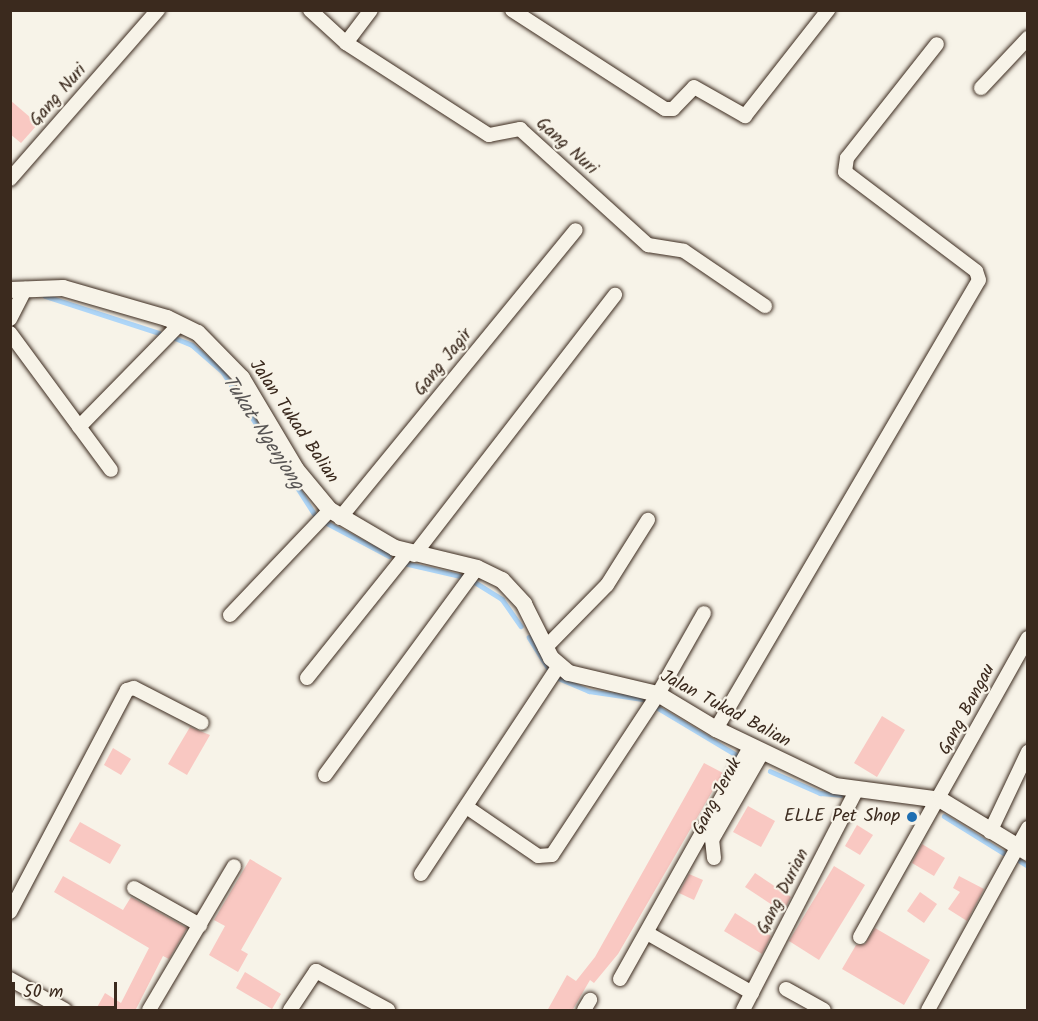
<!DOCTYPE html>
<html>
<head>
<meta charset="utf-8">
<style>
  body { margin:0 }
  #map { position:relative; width:1038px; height:1021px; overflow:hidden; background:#f7f3e8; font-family:Kalam,sans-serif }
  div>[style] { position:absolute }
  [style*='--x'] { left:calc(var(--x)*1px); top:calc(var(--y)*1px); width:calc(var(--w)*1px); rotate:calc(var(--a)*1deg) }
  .stream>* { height:4.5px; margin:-2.25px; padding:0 2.25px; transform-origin:2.25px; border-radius:2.25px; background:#aed6f8 }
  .building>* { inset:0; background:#f9c8c2 }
  .roads { filter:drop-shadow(0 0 2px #3b2a1e) drop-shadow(0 0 2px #3b2a1e) }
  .minor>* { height:14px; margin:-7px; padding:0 7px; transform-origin:7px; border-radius:7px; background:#f7f3e8 }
  .tertiary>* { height:16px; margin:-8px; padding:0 8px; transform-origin:8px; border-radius:8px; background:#f7f3e8 }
  .dots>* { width:16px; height:16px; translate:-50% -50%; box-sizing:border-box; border:3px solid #f7f3e8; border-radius:50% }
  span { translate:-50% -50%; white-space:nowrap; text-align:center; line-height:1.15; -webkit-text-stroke:4.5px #f7f3e8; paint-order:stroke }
  .street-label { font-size:18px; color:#3b2a1e }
  .poi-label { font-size:18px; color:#3b2a1e }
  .right { translate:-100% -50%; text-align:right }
  .water-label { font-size:20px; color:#585554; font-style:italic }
  .frame { position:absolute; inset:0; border:12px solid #3b2a1e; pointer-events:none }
  .scale { position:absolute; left:12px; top:982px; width:105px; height:27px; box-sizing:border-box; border:3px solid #3b2a1e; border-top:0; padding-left:8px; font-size:18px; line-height:21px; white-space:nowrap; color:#3b2a1e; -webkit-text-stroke:4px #f7f3e8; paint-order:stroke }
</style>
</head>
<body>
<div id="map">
  <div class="stream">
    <div style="--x:45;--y:296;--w:120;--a:18"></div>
    <div style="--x:175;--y:338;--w:18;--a:22"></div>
    <div style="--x:192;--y:345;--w:41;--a:41.1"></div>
    <div style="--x:223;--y:372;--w:168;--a:57.2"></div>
    <div style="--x:327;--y:523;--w:70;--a:28"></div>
    <div style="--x:404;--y:563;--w:62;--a:13.1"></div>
    <div style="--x:473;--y:581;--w:34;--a:32"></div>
    <div style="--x:502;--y:599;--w:33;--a:55"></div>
    <div style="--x:529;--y:637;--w:39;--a:58"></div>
    <div style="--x:556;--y:677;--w:36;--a:23"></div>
    <div style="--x:589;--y:691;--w:54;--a:8.6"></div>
    <div style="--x:658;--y:708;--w:90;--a:30.9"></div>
    <div style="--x:770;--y:771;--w:55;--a:23.7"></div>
    <div style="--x:820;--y:793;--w:21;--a:5"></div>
    <div style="--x:944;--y:816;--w:70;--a:31.7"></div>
    <div style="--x:1020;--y:861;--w:9;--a:32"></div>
  </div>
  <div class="building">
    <div style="clip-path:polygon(10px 100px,38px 124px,21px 143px,10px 134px)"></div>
    <div style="clip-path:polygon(882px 716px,905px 730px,877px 777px,854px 763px)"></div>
    <div style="clip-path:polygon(190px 727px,210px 735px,187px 775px,168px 764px)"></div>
    <div style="clip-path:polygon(113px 748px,131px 759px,121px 775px,104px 765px)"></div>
    <div style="clip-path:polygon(704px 763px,723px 773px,618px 954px,594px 983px,590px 980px,572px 1011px,547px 1011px,567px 975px,576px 981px,595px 957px)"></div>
    <div style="clip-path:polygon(748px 806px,775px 821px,761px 847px,733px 832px)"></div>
    <div style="clip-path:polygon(80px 822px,121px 845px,110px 864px,69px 841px)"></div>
    <div style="clip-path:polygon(857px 825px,873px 835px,860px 855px,845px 846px)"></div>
    <div style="clip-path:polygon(922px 844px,945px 858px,934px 876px,912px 863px)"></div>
    <div style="clip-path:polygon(250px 859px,282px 878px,241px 950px,248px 954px,238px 972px,209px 955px,225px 926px,214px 920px)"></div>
    <div style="clip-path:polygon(834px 866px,865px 885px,819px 960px,789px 941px)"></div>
    <div style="clip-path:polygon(755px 873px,791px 897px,783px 912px,745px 887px)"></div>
    <div style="clip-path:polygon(689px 874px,703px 880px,694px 900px,679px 893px)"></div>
    <div style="clip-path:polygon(63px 876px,123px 910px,131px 897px,187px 928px,169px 959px,163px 956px,135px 1011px,95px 1011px,105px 993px,121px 1003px,149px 948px,54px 892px)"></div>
    <div style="clip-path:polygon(959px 876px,984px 889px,967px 921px,948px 909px,960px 892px,953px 888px)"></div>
    <div style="clip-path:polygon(920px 892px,937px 904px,924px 923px,907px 911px)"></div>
    <div style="clip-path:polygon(735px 913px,771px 936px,762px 954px,724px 931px)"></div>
    <div style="clip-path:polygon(875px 928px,930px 960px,904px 1005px,842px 969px,856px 945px,865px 944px)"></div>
    <div style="clip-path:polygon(245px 972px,281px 994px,272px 1009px,236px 988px)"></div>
  </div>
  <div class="roads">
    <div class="minor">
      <div style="--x:310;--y:10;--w:49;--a:42.5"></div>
      <div style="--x:346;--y:43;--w:170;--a:32.8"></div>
      <div style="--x:489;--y:135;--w:32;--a:-11"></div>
      <div style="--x:520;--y:129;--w:173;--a:42.2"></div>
      <div style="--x:648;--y:245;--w:36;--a:9"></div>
      <div style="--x:684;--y:251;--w:98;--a:34.2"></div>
      <div style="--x:512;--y:10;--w:182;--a:32.9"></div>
      <div style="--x:665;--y:109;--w:8;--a:0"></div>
      <div style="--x:673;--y:109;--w:30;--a:-46"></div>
      <div style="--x:694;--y:87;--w:59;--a:29.6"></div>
      <div style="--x:745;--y:116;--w:135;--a:-51.9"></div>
      <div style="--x:346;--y:43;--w:41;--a:-52.9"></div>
      <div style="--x:981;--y:88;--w:69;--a:-46.8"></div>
      <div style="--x:10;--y:179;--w:225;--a:-48.8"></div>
      <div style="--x:10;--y:319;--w:34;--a:-63"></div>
      <div style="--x:10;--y:333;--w:170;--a:53.6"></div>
      <div style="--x:79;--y:427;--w:144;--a:-45.6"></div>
      <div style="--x:340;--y:518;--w:372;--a:-50.7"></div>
      <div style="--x:414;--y:555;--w:329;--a:-52.3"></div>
      <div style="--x:230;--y:615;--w:145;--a:-46.4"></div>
      <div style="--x:545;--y:648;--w:88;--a:-45.5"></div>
      <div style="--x:607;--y:585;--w:77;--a:-57.8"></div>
      <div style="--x:307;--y:678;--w:160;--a:-51.3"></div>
      <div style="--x:716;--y:729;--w:520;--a:-59.64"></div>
      <div style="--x:979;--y:280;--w:9;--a:-108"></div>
      <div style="--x:976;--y:271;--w:164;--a:-142.9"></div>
      <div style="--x:845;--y:172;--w:14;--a:-82"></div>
      <div style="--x:847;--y:158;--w:145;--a:-51.7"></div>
      <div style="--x:325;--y:775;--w:257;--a:-53.7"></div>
      <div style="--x:468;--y:808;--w:85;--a:34.4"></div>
      <div style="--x:538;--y:856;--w:14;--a:-4"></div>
      <div style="--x:552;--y:855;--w:193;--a:-56.6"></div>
      <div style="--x:658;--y:694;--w:93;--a:-60.4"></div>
      <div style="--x:990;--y:832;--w:89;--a:-64.6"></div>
      <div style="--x:714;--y:858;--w:18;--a:-96"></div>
      <div style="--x:712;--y:840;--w:100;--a:-60.1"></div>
      <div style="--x:421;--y:874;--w:248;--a:-56.5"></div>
      <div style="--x:134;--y:888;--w:76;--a:29.3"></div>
      <div style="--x:10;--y:912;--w:251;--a:-62.2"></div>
      <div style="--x:127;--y:690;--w:7;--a:-16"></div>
      <div style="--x:134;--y:688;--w:76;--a:27.2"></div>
      <div style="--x:647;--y:933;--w:121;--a:29.7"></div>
      <div style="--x:860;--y:937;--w:343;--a:-60.7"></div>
      <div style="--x:10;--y:979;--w:63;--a:29.4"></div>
      <div style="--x:620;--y:979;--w:266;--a:-60.7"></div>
      <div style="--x:786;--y:989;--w:43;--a:28.9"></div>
      <div style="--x:149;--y:1010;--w:167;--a:-59.4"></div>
      <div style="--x:290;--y:1010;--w:47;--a:-56.3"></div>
      <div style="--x:316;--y:971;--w:82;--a:28.4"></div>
      <div style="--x:584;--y:1010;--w:12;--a:-59"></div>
      <div style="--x:743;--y:1010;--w:249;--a:-62.7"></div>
      <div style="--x:928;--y:1010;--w:208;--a:-61.2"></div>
    </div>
    <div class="tertiary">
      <div style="--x:10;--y:290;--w:53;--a:-2.2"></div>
      <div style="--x:63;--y:288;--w:108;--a:16.1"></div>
      <div style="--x:167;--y:318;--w:34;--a:26"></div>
      <div style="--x:198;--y:333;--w:63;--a:45.6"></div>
      <div style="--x:242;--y:378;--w:106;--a:59.3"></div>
      <div style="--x:296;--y:469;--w:53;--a:50.3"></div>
      <div style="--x:330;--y:510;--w:75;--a:30.3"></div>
      <div style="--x:395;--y:548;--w:84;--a:13.7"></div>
      <div style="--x:477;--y:568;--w:28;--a:26"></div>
      <div style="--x:502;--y:580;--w:33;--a:47"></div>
      <div style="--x:524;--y:604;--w:60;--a:63.4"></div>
      <div style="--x:551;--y:658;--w:23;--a:40"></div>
      <div style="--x:569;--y:673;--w:91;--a:13.3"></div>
      <div style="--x:658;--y:694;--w:68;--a:31.1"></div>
      <div style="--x:716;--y:729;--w:132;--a:25.6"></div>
      <div style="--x:835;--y:786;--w:107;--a:7.5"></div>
      <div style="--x:941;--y:800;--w:102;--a:31.3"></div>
    </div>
  </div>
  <div class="dots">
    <div style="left:912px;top:817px;background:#1f6fb2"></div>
  </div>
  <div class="street-label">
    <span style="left:59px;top:96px;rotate:-49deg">Gang Nuri</span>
    <span style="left:566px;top:147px;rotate:42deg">Gang Nuri</span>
    <span style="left:444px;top:363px;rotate:-51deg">Gang Jagir</span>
    <span style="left:293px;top:422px;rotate:56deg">Jalan Tukad Balian</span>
    <span style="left:725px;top:710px;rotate:28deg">Jalan Tukad Balian</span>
    <span style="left:968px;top:710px;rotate:-62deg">Gang Bangau</span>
    <span style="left:718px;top:797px;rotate:-62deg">Gang Jeruk</span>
    <span style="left:784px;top:892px;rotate:-63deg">Gang Durian</span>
  </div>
  <div class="poi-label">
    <span class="right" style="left:900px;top:817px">ELLE Pet Shop</span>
  </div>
  <div class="water-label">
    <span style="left:262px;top:433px;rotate:57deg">Tukat Ngenjong</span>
  </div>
  <div class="frame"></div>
  <div class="scale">50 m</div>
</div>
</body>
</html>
